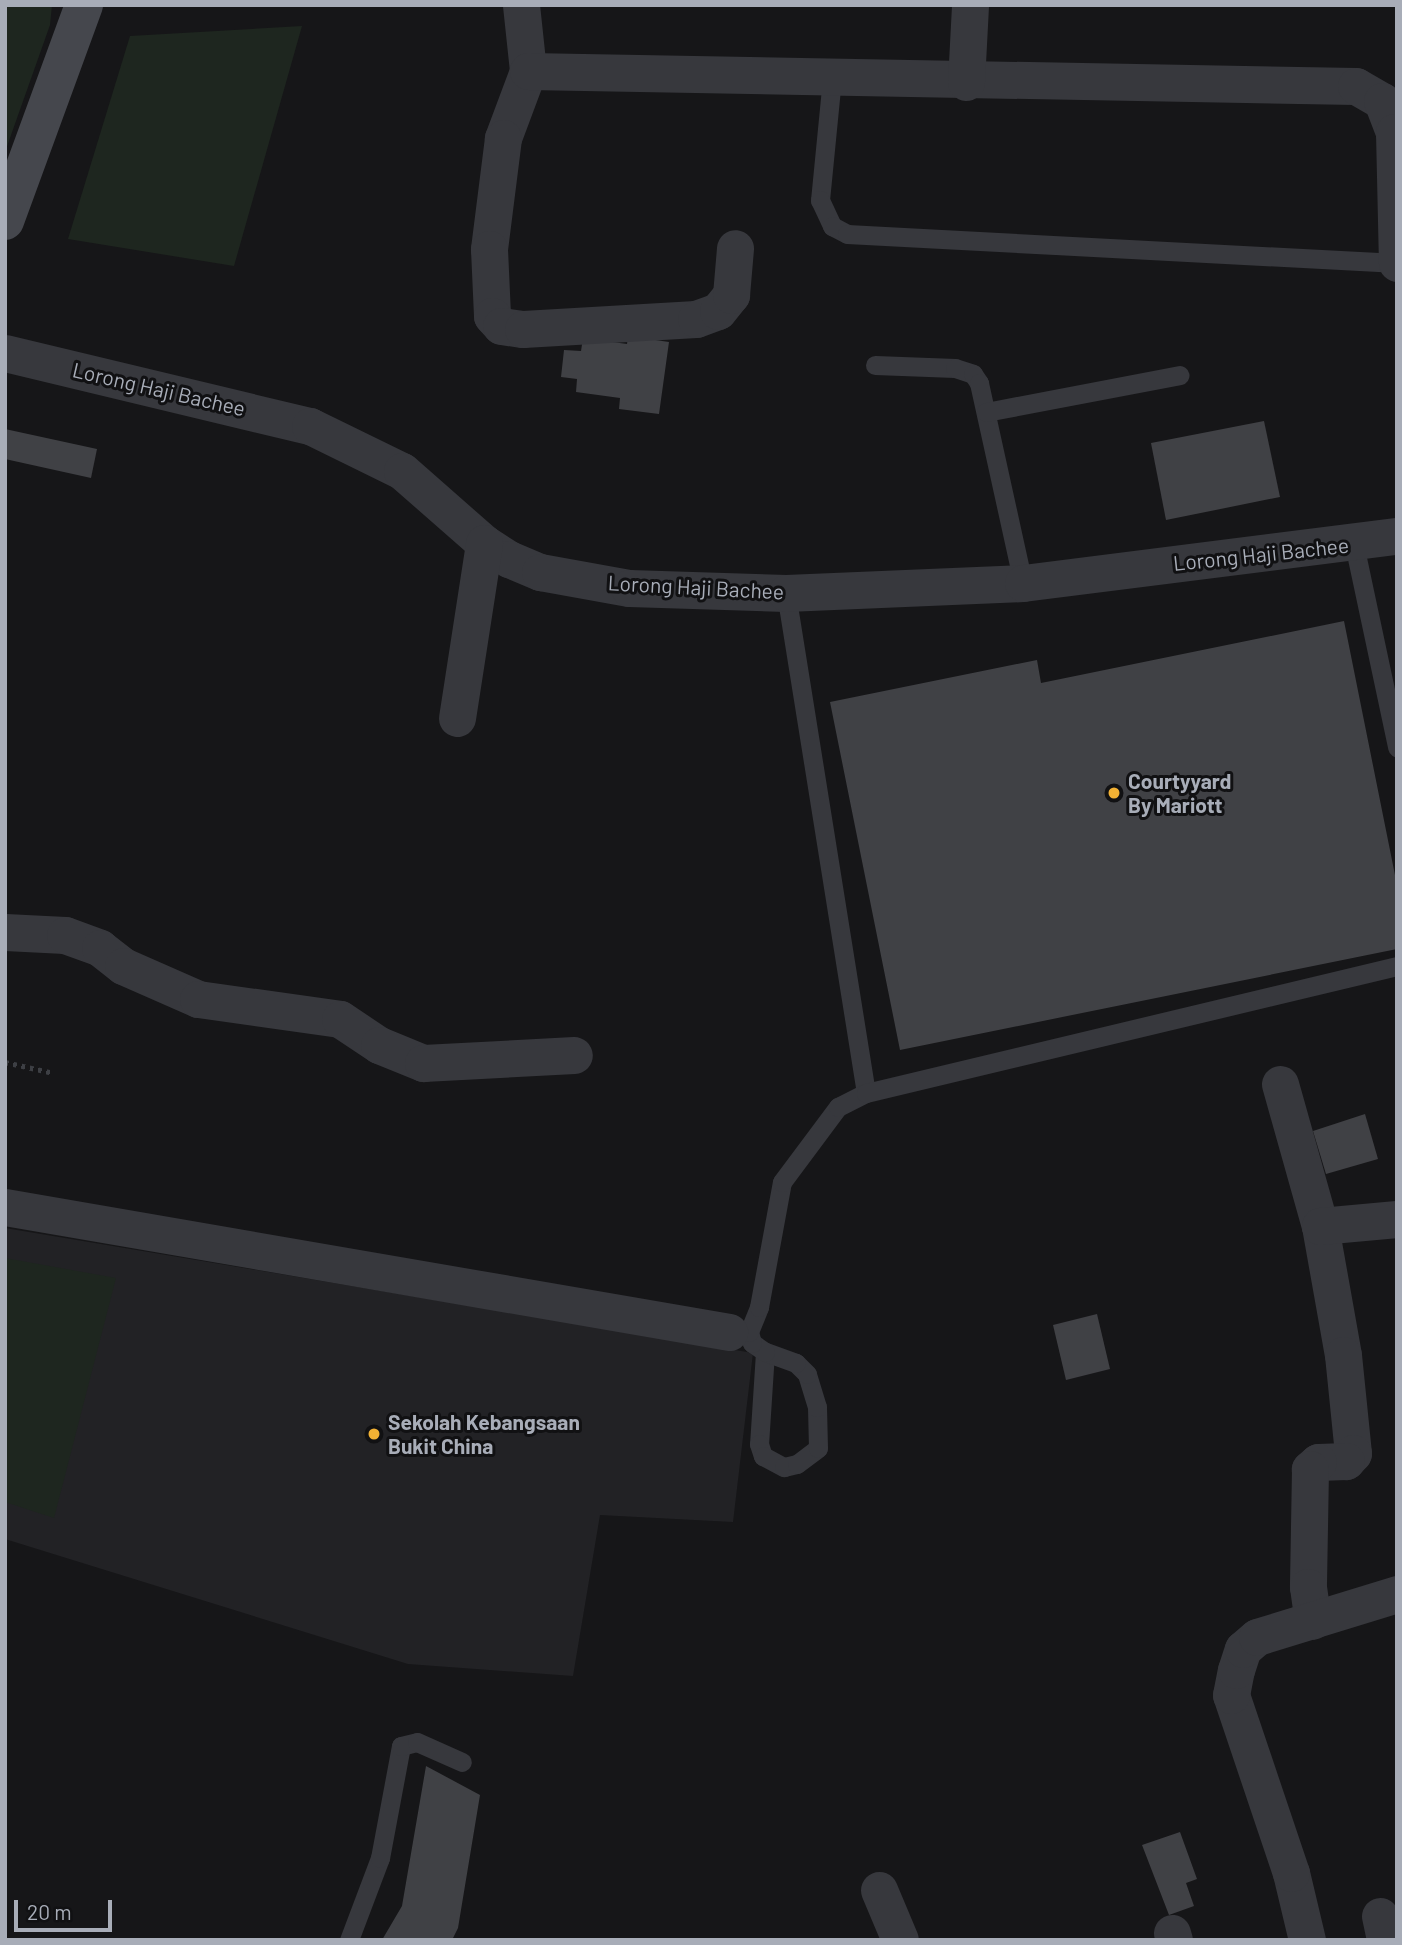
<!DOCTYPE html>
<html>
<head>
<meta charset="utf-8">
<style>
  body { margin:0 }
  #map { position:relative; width:1402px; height:1945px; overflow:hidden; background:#161618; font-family:Barlow,sans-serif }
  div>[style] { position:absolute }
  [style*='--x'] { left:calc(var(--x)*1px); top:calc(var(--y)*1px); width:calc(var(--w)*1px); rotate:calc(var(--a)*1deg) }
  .built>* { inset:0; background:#222225 }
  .green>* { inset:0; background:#1e261f }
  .building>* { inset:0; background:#404145 }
  .path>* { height:4.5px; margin-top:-2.25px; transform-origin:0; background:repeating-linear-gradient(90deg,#3d3f44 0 3.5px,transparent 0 8.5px) }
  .service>* { height:19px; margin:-9.5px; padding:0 9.5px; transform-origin:9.5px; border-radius:9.5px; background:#37383d }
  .minor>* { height:37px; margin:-18.5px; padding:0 18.5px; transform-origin:18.5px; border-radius:18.5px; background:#37383d }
  .secondary>* { height:38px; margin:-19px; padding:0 19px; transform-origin:19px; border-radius:19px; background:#45474d }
  .dots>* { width:19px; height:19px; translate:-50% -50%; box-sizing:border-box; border:4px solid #111113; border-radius:50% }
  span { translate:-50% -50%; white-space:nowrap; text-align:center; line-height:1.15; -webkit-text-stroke:6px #111113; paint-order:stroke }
  .street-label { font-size:21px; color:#a8adb8 }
  .poi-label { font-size:21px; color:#a8adb8; font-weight:700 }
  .left { translate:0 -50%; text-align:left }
  .frame { position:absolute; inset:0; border:7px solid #a8adb8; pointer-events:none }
  .scale { position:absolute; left:14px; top:1900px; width:98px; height:32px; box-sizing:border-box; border:4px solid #a8adb8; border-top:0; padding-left:9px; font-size:21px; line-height:24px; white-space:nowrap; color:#a8adb8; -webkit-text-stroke:5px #111113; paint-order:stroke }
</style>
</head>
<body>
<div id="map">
  <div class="built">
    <div style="clip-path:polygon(5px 1228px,753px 1353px,733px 1522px,600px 1515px,573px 1676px,408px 1664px,5px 1539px)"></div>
  </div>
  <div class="green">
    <div style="clip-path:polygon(5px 5px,52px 5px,50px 25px,5px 152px)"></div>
    <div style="clip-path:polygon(302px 26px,234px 266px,68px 239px,130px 36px)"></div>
    <div style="clip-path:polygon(5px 1258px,116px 1278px,54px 1518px,5px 1502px)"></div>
  </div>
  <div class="building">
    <div style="clip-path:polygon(628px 336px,669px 342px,659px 414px,619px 409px,620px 398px,576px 392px,577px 379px,561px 377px,564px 350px,581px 351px,583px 338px,627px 344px)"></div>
    <div style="clip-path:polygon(1264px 421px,1280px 497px,1166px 520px,1151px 443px)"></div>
    <div style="clip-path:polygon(5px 429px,97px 449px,91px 478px,5px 459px)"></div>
    <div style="clip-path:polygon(1344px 621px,1397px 885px,1397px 949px,900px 1050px,830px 702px,1037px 660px,1041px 683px)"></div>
    <div style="clip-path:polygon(1365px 1114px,1378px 1159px,1326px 1174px,1313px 1131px)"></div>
    <div style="clip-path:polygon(1097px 1314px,1110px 1369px,1066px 1380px,1053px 1325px)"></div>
    <div style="clip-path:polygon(426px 1766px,480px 1795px,458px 1928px,452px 1940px,382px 1940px,402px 1906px)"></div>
    <div style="clip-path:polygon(1180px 1832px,1197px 1879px,1186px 1883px,1194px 1906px,1169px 1915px,1142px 1845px)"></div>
  </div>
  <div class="path">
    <div style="--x:5;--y:1062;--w:50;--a:12.7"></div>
  </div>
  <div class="service">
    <div style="--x:832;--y:78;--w:123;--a:95.6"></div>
    <div style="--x:820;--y:200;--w:29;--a:65"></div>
    <div style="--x:832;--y:226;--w:17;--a:28"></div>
    <div style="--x:847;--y:234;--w:551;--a:3.02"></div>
    <div style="--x:875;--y:365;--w:80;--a:2.1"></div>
    <div style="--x:955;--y:368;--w:19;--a:18"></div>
    <div style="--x:973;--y:374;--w:11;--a:56"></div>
    <div style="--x:979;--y:383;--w:205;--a:77.6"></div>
    <div style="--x:986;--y:412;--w:197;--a:-10.8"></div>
    <div style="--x:1354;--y:544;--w:208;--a:78"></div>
    <div style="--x:786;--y:593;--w:506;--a:80.91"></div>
    <div style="--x:765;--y:1352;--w:92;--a:93.7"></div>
    <div style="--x:759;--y:1444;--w:13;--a:72"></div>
    <div style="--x:763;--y:1456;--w:24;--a:28"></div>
    <div style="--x:784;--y:1467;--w:13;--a:-13"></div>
    <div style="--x:797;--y:1464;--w:26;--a:-37"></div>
    <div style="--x:818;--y:1448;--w:41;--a:-91.4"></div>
    <div style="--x:817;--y:1407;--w:34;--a:-107"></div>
    <div style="--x:807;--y:1374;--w:16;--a:-135"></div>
    <div style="--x:796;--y:1363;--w:33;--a:-160"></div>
    <div style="--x:765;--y:1352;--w:16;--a:-145"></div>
    <div style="--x:752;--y:1343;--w:11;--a:-105"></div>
    <div style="--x:749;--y:1332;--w:27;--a:-68"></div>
    <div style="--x:759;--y:1307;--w:127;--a:-79.6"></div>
    <div style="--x:782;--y:1182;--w:94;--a:-53.3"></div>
    <div style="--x:838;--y:1107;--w:31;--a:-27"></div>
    <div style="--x:866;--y:1093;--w:546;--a:-13.45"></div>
    <div style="--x:349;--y:1940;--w:88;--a:-69.3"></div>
    <div style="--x:380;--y:1858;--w:114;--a:-79.4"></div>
    <div style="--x:401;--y:1746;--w:16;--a:-14"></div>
    <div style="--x:417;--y:1742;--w:49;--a:24"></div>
  </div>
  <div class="minor">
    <div style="--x:521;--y:5;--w:66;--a:83.9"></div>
    <div style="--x:528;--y:71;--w:72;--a:110.5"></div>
    <div style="--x:503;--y:138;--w:112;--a:97.2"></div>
    <div style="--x:489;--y:249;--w:67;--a:87.4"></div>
    <div style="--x:492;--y:316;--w:13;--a:48"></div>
    <div style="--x:501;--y:326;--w:22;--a:8"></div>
    <div style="--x:523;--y:329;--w:173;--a:-3.3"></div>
    <div style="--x:696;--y:319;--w:23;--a:-20"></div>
    <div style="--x:718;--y:311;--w:21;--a:-51"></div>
    <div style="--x:731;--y:295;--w:47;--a:-85.1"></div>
    <div style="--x:528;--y:71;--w:828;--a:1.04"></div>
    <div style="--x:1356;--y:86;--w:30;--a:30"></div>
    <div style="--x:1382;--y:101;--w:33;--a:69"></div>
    <div style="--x:1394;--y:132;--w:131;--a:88.7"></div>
    <div style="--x:966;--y:82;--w:77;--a:-87"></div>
    <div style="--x:5;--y:353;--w:314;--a:13.5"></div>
    <div style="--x:310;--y:426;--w:102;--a:26.1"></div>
    <div style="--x:402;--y:471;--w:109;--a:41.3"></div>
    <div style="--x:484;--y:543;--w:30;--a:33"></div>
    <div style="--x:509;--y:559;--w:34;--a:23"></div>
    <div style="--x:540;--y:572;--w:90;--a:10.2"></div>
    <div style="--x:629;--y:588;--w:157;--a:1.8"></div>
    <div style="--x:786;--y:593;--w:237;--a:-2.4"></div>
    <div style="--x:1023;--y:583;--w:377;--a:-7.2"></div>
    <div style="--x:457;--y:718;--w:177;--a:-81.2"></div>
    <div style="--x:5;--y:932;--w:60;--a:2.9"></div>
    <div style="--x:65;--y:935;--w:37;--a:20"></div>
    <div style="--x:100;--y:948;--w:29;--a:38"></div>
    <div style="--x:123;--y:966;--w:82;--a:23.7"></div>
    <div style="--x:198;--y:999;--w:143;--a:8"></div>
    <div style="--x:340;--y:1019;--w:47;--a:33.7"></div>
    <div style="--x:379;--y:1045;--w:48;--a:22.2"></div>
    <div style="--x:423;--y:1063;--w:151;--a:-3"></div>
    <div style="--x:1280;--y:1084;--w:148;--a:74.3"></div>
    <div style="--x:1320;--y:1226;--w:131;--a:79.9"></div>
    <div style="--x:1343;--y:1355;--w:99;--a:84.2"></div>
    <div style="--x:1353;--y:1453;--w:11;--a:131"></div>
    <div style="--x:1346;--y:1461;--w:28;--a:178"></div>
    <div style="--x:1318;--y:1462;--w:11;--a:139"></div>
    <div style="--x:1310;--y:1469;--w:118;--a:91"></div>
    <div style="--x:1308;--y:1587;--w:34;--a:82"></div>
    <div style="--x:5;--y:1207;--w:735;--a:9.8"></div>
    <div style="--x:1320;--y:1226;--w:77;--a:-5.2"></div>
    <div style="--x:879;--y:1890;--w:54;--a:67.2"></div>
    <div style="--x:1380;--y:1916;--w:25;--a:78"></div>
    <div style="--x:1172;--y:1933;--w:7;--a:74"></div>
    <div style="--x:1307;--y:1940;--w:69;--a:-103.4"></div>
    <div style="--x:1291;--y:1873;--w:188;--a:-108.6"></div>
    <div style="--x:1231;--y:1695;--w:25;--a:-79"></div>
    <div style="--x:1236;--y:1670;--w:22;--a:-72"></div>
    <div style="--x:1243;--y:1649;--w:18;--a:-41"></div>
    <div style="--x:1257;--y:1637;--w:146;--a:-17.1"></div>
  </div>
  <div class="secondary">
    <div style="--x:5;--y:221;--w:230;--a:-69.9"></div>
  </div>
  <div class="dots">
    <div style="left:1114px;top:793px;background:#f2b134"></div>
    <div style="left:374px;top:1434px;background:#f2b134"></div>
  </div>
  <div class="street-label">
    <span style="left:159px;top:389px;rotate:13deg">Lorong Haji Bachee</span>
    <span style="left:1261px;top:554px;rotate:-6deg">Lorong Haji Bachee</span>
    <span style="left:696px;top:587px;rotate:3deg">Lorong Haji Bachee</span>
  </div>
  <div class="poi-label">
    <span class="left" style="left:1128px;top:793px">Courtyyard<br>By Mariott</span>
    <span class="left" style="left:388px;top:1434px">Sekolah Kebangsaan<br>Bukit China</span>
  </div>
  <div class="frame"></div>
  <div class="scale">20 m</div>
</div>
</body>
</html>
